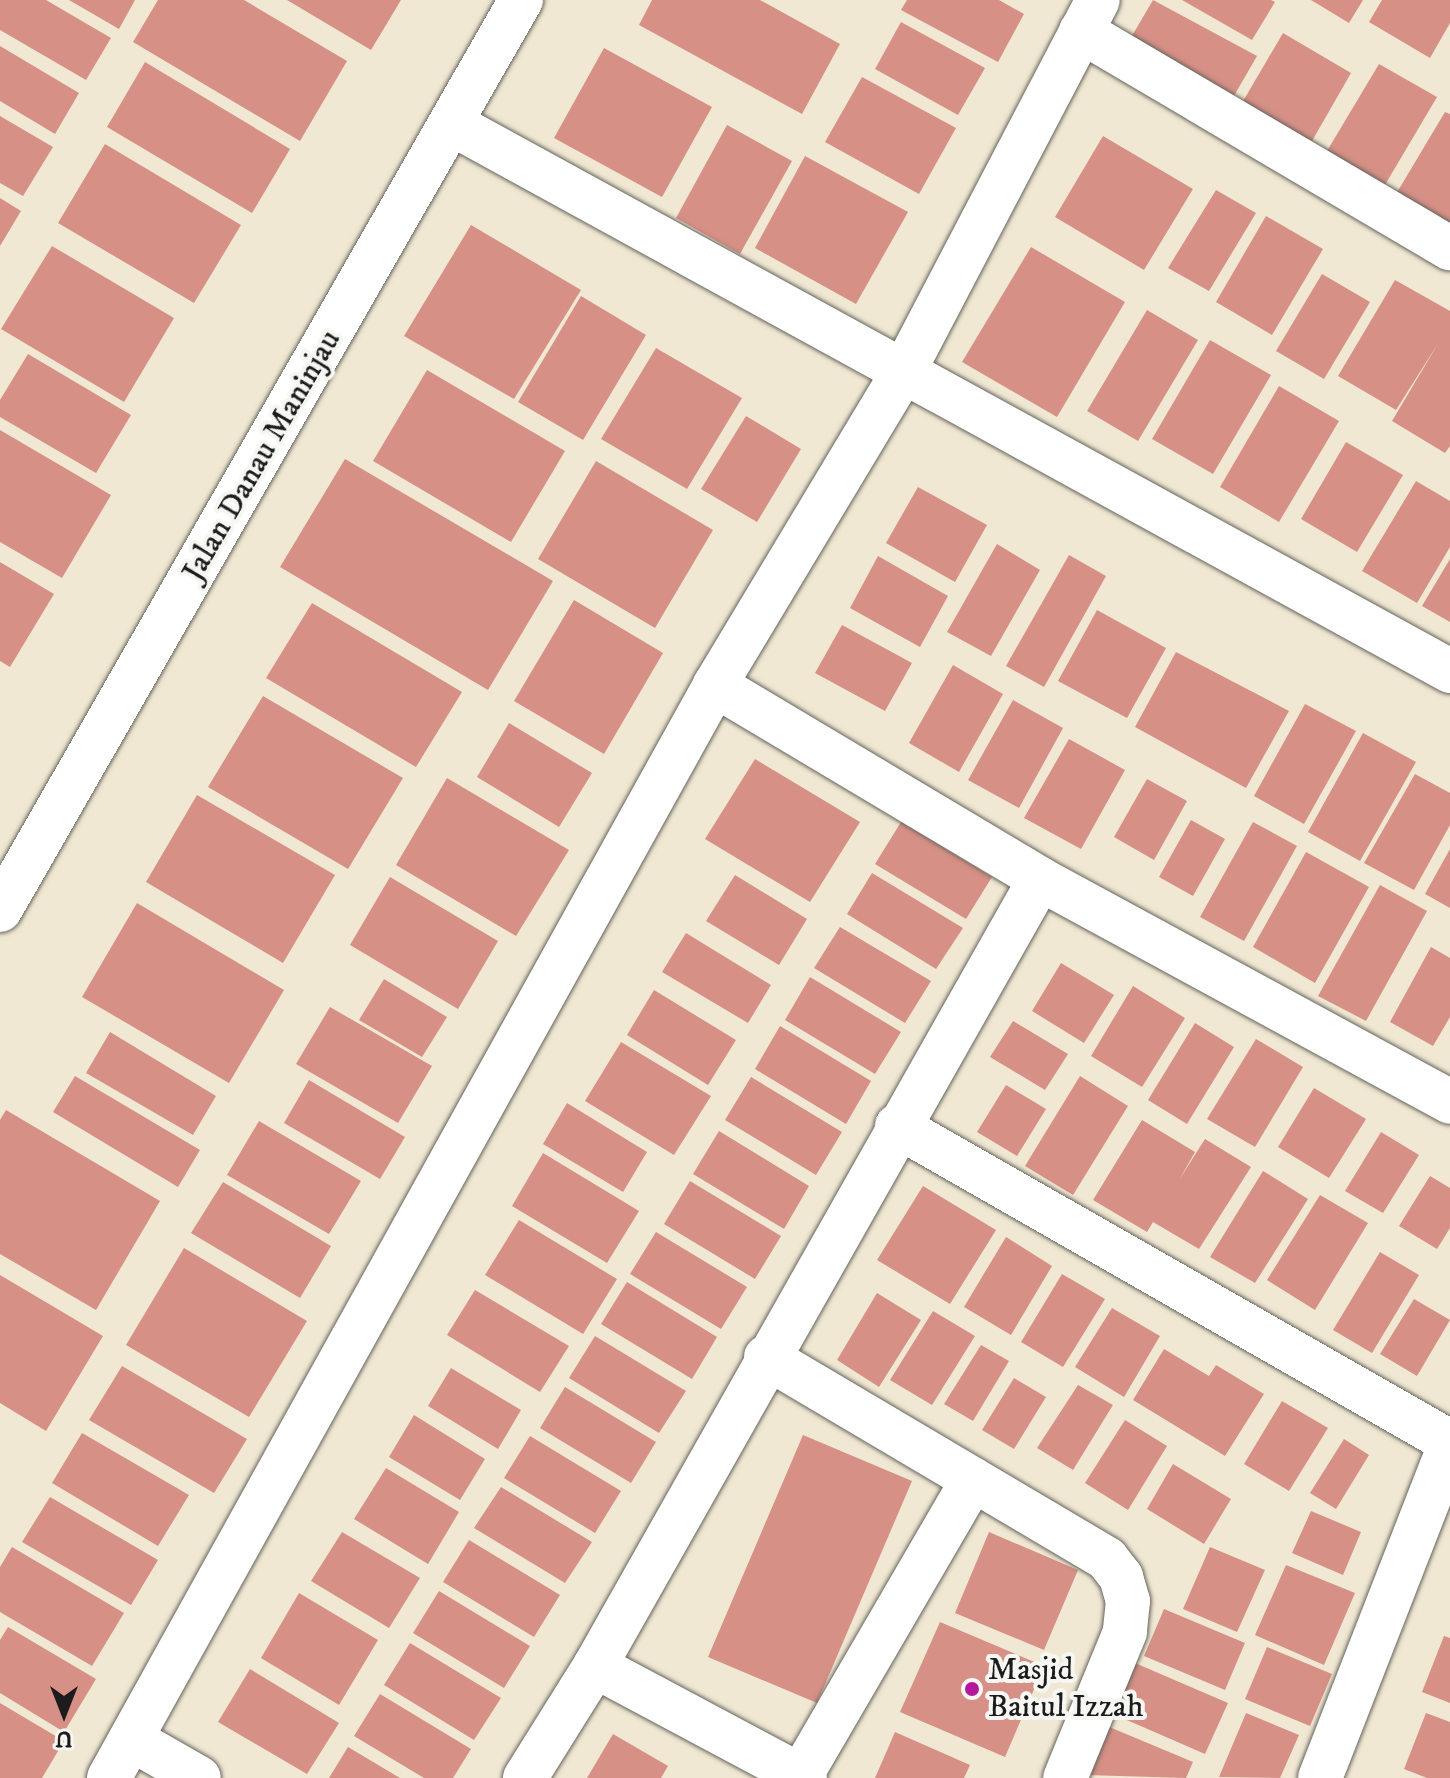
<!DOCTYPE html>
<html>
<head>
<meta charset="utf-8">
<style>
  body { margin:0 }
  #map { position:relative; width:1450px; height:1778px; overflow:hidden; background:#f0e8d3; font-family:"IM FELL DW Pica",serif }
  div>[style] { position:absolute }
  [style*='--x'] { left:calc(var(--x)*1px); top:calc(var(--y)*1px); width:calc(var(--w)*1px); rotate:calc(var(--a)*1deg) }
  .building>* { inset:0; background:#d79086 }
  .roads { filter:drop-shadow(0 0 2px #66635c) drop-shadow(0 0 2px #66635c) }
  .street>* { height:44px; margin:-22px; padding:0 22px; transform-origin:22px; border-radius:22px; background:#fff }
  .dots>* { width:22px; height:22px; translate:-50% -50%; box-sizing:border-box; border:4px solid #f6f6f2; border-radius:50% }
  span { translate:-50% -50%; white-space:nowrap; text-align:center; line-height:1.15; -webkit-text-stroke:8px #f6f6f2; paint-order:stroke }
  .street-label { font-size:32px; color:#1c1c1c }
  .poi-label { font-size:32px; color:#1c1c1c }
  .left { translate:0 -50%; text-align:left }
  .north { position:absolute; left:24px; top:1674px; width:80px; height:80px; -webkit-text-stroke:6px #f6f6f2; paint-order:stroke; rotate:180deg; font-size:22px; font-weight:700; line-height:32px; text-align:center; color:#1c1c1c }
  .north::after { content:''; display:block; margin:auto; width:28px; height:36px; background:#1c1c1c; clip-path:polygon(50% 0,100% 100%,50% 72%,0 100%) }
</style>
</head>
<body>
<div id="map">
  <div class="building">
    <div style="clip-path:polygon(0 0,46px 0,111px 38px,86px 80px,0 30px)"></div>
    <div style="clip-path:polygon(69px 0,135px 0,119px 29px)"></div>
    <div style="clip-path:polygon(158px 0,244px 0,347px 61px,300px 141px,133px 42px)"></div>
    <div style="clip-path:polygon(287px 0,401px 0,371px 50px)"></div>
    <div style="clip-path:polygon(652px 0,760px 0,840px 44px,802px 114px,639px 25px)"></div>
    <div style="clip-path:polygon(907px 0,999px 0,1024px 14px,998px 62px,901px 10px)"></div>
    <div style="clip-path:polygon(1153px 0,1257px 56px,1231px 101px,1129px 41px)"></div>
    <div style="clip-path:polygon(1182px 0,1271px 0,1275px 2px,1252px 40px)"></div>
    <div style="clip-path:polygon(1311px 0,1363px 0,1349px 23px)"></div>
    <div style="clip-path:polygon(1382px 0,1450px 0,1450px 23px,1430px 58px,1369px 22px)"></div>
    <div style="clip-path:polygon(901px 22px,985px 68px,958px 115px,875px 69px)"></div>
    <div style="clip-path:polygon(1283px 33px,1351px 73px,1308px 148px,1239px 108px)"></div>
    <div style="clip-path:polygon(0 46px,79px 93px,55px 134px,0 101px)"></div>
    <div style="clip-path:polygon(604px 48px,712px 107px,662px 197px,554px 138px)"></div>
    <div style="clip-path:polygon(145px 62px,290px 149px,252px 213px,107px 127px)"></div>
    <div style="clip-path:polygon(1379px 64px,1437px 97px,1379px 195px,1321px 161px)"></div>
    <div style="clip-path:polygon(862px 77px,956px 128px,919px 194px,825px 142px)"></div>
    <div style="clip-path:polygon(1445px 112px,1450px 114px,1450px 223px,1396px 194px)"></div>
    <div style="clip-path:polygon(0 116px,53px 147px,23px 196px,0 183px)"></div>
    <div style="clip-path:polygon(727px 125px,792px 161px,740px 254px,676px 218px)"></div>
    <div style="clip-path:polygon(1103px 136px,1193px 189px,1144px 270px,1055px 217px)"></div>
    <div style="clip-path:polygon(105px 144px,241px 225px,194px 303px,58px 223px)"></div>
    <div style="clip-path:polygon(805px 156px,908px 212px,856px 304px,755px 248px)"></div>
    <div style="clip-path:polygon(1216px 190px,1256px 213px,1209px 291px,1168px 268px)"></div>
    <div style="clip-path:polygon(0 198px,21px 211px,0 246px)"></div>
    <div style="clip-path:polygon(1266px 216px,1323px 249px,1272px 335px,1216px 302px)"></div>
    <div style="clip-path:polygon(471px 225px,581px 290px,514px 399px,404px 336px)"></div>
    <div style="clip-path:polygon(52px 246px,174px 318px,124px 402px,1px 329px)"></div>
    <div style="clip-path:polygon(1031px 247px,1125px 302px,1057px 417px,962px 362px)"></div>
    <div style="clip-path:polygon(1322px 274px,1370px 302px,1324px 379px,1276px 351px)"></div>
    <div style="clip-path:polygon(1395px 280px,1450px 311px,1450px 446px,1445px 453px,1392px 421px,1439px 342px,1396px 410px,1338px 376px)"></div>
    <div style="clip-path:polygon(581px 296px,646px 335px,583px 440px,518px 402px)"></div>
    <div style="clip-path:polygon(1147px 310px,1198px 340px,1138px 441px,1087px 411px)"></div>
    <div style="clip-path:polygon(1210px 340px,1271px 375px,1213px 474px,1152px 439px)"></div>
    <div style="clip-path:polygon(656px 348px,742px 398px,687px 489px,601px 439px)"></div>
    <div style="clip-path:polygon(28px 354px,131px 415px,96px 473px,0 417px,0 400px)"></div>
    <div style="clip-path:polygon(427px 370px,565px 451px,511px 542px,373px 461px)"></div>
    <div style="clip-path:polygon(1279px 386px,1339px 421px,1279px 522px,1220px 487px)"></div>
    <div style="clip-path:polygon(746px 416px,801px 449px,757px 522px,701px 489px)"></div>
    <div style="clip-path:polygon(0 430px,111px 495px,62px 578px,0 542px)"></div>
    <div style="clip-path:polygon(1346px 442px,1403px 475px,1357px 552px,1301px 519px)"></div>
    <div style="clip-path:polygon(345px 459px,553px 581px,488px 690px,280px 567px)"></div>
    <div style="clip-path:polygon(596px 461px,713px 530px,655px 628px,538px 559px)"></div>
    <div style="clip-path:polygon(1416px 481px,1450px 501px,1450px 547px,1417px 603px,1362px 571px)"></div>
    <div style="clip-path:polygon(918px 487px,987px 525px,955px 582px,886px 543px)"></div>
    <div style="clip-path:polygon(997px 544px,1040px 570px,991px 656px,947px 632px)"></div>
    <div style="clip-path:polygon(1069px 555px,1106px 576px,1044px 687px,1006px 666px)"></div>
    <div style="clip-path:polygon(878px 556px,948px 596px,920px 647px,850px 608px)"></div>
    <div style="clip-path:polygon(1450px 559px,1450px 622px,1422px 606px)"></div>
    <div style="clip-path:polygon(0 562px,54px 594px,10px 667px,0 661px)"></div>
    <div style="clip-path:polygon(574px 600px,663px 653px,604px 754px,514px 701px)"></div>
    <div style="clip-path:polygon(312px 603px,462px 692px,416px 767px,266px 678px)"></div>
    <div style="clip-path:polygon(1097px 610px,1166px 648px,1127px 718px,1058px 681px)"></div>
    <div style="clip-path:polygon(842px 625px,912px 663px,885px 711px,815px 673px)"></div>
    <div style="clip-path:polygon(1176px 652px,1289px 711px,1246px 788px,1135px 727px)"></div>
    <div style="clip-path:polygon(953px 665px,1003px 694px,959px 772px,909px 743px)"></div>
    <div style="clip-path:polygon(263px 696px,403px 778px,348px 869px,208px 787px)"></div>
    <div style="clip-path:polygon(1013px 700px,1063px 728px,1019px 808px,968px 780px)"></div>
    <div style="clip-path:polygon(1305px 704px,1356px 731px,1304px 824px,1254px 796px)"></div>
    <div style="clip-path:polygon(509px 723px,592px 773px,559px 827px,477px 777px)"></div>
    <div style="clip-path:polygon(1363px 733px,1416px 762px,1360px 861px,1308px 832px)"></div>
    <div style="clip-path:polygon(1069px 739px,1125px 770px,1081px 849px,1024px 818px)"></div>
    <div style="clip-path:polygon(755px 759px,860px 822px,810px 902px,705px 839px)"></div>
    <div style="clip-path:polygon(1415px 774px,1450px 793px,1450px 825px,1414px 890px,1364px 863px)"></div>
    <div style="clip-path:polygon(447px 778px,569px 850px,516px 936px,396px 865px)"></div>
    <div style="clip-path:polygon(1147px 779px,1187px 801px,1154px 860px,1114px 837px)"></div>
    <div style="clip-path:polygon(197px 795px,335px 875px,283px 963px,146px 882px)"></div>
    <div style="clip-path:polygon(1191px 820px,1225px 839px,1193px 896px,1159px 877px)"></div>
    <div style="clip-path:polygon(901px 822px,992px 877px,966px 919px,875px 864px)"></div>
    <div style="clip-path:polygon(1253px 822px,1297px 846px,1244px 941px,1200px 917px)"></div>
    <div style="clip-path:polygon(1450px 849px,1450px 908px,1425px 894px)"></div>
    <div style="clip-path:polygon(1306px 852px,1369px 887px,1315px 983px,1253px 947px)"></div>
    <div style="clip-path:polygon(872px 873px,963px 928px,936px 969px,847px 914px)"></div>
    <div style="clip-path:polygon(735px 875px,807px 919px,779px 965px,706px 921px)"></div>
    <div style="clip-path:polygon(390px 877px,498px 941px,458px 1009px,350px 945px)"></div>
    <div style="clip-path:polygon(1380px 885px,1427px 911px,1366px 1021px,1318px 996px)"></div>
    <div style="clip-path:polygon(137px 903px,284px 990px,229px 1083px,82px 997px)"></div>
    <div style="clip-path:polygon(840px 927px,931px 981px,905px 1023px,814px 968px)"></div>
    <div style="clip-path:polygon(686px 933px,771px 985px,748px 1023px,662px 972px)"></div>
    <div style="clip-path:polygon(1431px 947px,1450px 958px,1450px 1017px,1433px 1046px,1390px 1022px)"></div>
    <div style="clip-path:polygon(1061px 963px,1114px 995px,1084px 1043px,1032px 1011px)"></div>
    <div style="clip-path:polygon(810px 977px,901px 1032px,875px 1074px,785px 1020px)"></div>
    <div style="clip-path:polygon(384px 979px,447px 1017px,422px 1057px,359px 1020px)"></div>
    <div style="clip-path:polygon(1133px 986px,1185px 1018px,1142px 1087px,1091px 1056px)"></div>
    <div style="clip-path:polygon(654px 990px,736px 1040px,708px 1085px,627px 1035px)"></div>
    <div style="clip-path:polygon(330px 1007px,432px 1066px,398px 1123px,296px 1064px)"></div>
    <div style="clip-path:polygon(1013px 1021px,1068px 1054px,1045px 1090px,990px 1057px)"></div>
    <div style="clip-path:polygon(1195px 1023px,1234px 1047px,1187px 1124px,1148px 1100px)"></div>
    <div style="clip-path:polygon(780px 1026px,871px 1081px,846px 1124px,755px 1069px)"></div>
    <div style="clip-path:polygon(110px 1032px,216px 1096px,193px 1135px,86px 1073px)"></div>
    <div style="clip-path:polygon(1256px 1039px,1303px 1067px,1255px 1147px,1207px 1119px)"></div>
    <div style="clip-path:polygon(621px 1042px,711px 1096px,674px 1155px,585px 1101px)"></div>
    <div style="clip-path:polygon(75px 1076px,200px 1150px,178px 1187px,53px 1112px)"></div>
    <div style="clip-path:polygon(1080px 1076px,1128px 1106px,1073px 1195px,1025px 1166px)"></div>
    <div style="clip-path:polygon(751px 1077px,842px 1132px,816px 1175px,725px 1120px)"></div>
    <div style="clip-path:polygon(309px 1080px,405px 1137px,380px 1179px,284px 1123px)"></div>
    <div style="clip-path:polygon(1006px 1085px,1046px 1109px,1017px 1156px,977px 1132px)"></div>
    <div style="clip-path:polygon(1314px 1088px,1366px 1119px,1329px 1178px,1278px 1147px)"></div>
    <div style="clip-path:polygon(567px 1103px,647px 1152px,623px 1192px,543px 1144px)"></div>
    <div style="clip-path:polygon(6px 1110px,160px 1201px,96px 1310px,0 1254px,0 1120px)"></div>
    <div style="clip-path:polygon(1142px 1120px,1195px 1152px,1179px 1180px,1205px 1139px,1251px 1167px,1199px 1249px,1153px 1222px,1147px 1232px,1093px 1200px)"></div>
    <div style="clip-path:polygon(259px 1121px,361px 1181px,329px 1234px,227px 1175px)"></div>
    <div style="clip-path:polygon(719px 1131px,809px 1186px,784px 1229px,693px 1174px)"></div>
    <div style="clip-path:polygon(1381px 1132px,1419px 1155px,1383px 1213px,1345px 1191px)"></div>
    <div style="clip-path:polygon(543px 1153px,639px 1211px,607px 1263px,512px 1206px)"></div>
    <div style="clip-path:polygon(1263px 1171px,1308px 1199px,1255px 1283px,1210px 1257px)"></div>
    <div style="clip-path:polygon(1430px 1176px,1450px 1188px,1450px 1228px,1437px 1249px,1399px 1226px)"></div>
    <div style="clip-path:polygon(690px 1181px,781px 1236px,755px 1279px,664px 1224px)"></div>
    <div style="clip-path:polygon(223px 1182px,331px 1246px,300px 1298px,191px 1233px)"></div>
    <div style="clip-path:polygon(923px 1186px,996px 1230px,950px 1304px,877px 1260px)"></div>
    <div style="clip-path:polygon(1320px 1195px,1368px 1223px,1315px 1310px,1267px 1280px)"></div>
    <div style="clip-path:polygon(519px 1220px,617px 1279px,583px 1334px,485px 1275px)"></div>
    <div style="clip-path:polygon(656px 1232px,747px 1287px,721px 1329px,630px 1274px)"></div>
    <div style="clip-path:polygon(1006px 1237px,1052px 1266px,1011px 1335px,964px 1307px)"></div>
    <div style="clip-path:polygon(184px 1248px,307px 1321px,249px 1417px,126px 1345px)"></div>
    <div style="clip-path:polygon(1380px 1252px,1419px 1275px,1372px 1353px,1333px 1330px)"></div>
    <div style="clip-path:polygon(1062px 1274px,1105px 1299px,1063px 1367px,1021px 1342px)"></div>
    <div style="clip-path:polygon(0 1275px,103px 1336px,46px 1431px,0 1403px)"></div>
    <div style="clip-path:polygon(627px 1282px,717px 1337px,692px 1379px,601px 1324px)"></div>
    <div style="clip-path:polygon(475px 1290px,569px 1346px,540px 1392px,447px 1335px)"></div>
    <div style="clip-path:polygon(877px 1293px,921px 1320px,879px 1387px,837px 1360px)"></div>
    <div style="clip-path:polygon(1414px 1299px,1450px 1320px,1417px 1376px,1380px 1354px)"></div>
    <div style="clip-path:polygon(1112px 1308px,1160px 1336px,1124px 1397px,1075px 1367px)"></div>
    <div style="clip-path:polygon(933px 1311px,975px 1336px,932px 1405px,890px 1380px)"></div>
    <div style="clip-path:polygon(595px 1336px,686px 1391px,659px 1433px,569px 1378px)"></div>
    <div style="clip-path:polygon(981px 1345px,1009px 1361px,973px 1421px,944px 1404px)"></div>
    <div style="clip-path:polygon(1164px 1349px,1209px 1376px,1216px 1365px,1264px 1394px,1225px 1456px,1133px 1400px)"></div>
    <div style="clip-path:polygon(122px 1366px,247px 1439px,214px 1493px,89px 1420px)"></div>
    <div style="clip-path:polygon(451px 1368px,521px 1410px,498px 1449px,428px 1406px)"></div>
    <div style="clip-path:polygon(1014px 1378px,1046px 1397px,1014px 1449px,982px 1430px)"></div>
    <div style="clip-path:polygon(1078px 1385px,1113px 1405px,1073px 1470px,1037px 1448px)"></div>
    <div style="clip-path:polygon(565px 1387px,656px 1442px,631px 1483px,540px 1428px)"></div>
    <div style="clip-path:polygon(1282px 1401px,1328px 1428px,1289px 1491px,1244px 1464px)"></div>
    <div style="clip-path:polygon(414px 1415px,485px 1459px,460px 1500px,389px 1457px)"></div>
    <div style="clip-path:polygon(1125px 1420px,1167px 1446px,1128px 1510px,1085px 1483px)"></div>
    <div style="clip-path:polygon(82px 1433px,189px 1495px,158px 1546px,52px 1483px)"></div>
    <div style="clip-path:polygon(803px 1435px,912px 1481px,817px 1703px,708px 1657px)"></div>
    <div style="clip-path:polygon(530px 1436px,621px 1491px,595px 1533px,504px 1478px)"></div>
    <div style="clip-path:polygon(1344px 1439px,1369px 1455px,1336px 1509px,1310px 1493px)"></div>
    <div style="clip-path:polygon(1173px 1464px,1231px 1499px,1204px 1544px,1147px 1509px)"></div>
    <div style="clip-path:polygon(386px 1468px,459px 1512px,428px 1564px,354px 1519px)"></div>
    <div style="clip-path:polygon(501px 1487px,592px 1542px,565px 1583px,474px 1528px)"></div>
    <div style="clip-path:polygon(50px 1497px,158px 1560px,131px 1605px,22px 1542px)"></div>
    <div style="clip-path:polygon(1311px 1511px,1361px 1532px,1343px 1575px,1292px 1553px)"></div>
    <div style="clip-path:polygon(342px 1532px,420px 1578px,389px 1628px,311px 1581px)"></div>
    <div style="clip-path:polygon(989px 1532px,1078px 1570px,1044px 1650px,955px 1613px)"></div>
    <div style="clip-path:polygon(469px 1540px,560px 1595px,534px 1637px,443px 1582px)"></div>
    <div style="clip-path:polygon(12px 1547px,124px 1613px,92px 1666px,0 1612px,0 1567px)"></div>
    <div style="clip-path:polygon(1210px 1547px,1265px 1570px,1237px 1632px,1183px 1609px)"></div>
    <div style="clip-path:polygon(1286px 1565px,1355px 1593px,1324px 1665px,1255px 1635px)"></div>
    <div style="clip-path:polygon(439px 1591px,530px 1646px,504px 1688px,413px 1633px)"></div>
    <div style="clip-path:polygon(299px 1593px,378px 1640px,339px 1705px,261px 1658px)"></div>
    <div style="clip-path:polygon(1164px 1609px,1245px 1643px,1225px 1690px,1144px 1656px)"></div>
    <div style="clip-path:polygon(940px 1622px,1044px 1666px,1005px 1757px,900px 1712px)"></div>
    <div style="clip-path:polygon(8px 1627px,96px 1679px,64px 1732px,0 1693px,0 1640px)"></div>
    <div style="clip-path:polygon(1444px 1636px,1450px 1638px,1450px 1703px,1422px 1692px)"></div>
    <div style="clip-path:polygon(410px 1643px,501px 1698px,474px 1740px,384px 1685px)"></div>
    <div style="clip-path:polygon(1267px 1647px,1332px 1674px,1310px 1726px,1245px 1699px)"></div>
    <div style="clip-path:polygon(1135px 1663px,1228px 1703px,1205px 1754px,1113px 1714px)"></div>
    <div style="clip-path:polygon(250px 1669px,339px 1723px,307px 1774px,218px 1722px)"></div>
    <div style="clip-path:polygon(380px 1694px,471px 1749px,453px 1778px,424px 1778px,354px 1736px)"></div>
    <div style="clip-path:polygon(0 1703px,64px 1741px,42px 1778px,0 1778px)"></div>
    <div style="clip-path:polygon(1246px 1713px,1299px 1735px,1280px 1778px,1219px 1777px)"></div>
    <div style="clip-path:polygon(1426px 1713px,1450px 1722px,1450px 1778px,1427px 1778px,1404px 1769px)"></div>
    <div style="clip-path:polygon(1107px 1726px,1193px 1762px,1186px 1778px,1086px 1775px)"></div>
    <div style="clip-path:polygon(895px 1732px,970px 1765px,964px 1778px,875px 1778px)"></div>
    <div style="clip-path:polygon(613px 1734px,668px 1766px,661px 1778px,587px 1778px)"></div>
    <div style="clip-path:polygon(348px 1747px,400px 1778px,329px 1778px)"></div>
  </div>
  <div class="roads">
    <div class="street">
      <div style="--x:1081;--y:31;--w:428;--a:30.5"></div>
      <div style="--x:454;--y:125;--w:1136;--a:28.73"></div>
      <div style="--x:715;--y:685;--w:378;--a:30.8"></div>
      <div style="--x:1040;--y:879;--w:467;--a:28.5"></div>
      <div style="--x:0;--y:910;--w:1049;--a:-60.21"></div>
      <div style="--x:897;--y:1126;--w:637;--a:29.74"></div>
      <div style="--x:766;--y:1357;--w:396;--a:30.6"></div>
      <div style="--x:1107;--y:1559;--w:23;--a:52"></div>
      <div style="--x:1121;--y:1577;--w:25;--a:74"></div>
      <div style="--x:1128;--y:1601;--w:31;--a:96"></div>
      <div style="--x:1125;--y:1632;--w:158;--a:112.3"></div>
      <div style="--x:595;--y:1666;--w:238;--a:28.1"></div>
      <div style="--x:131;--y:1739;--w:78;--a:29.8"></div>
      <div style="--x:801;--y:1775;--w:342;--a:-59.8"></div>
      <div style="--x:109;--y:1778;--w:1250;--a:-60.99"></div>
      <div style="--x:715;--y:685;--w:369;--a:-59"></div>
      <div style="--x:905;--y:369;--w:416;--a:-62.4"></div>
      <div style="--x:525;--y:1778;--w:132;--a:-58"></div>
      <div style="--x:595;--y:1666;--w:904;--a:-60.51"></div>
      <div style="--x:1320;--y:1778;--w:357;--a:-68.7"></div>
    </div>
  </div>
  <div class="dots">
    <div style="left:972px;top:1689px;background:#b5179e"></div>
  </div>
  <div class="street-label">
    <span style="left:262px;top:456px;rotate:-60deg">Jalan Danau Maninjau</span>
  </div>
  <div class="poi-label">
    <span class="left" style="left:988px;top:1689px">Masjid<br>Baitul Izzah</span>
  </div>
  <div class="north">U</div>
</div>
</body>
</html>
